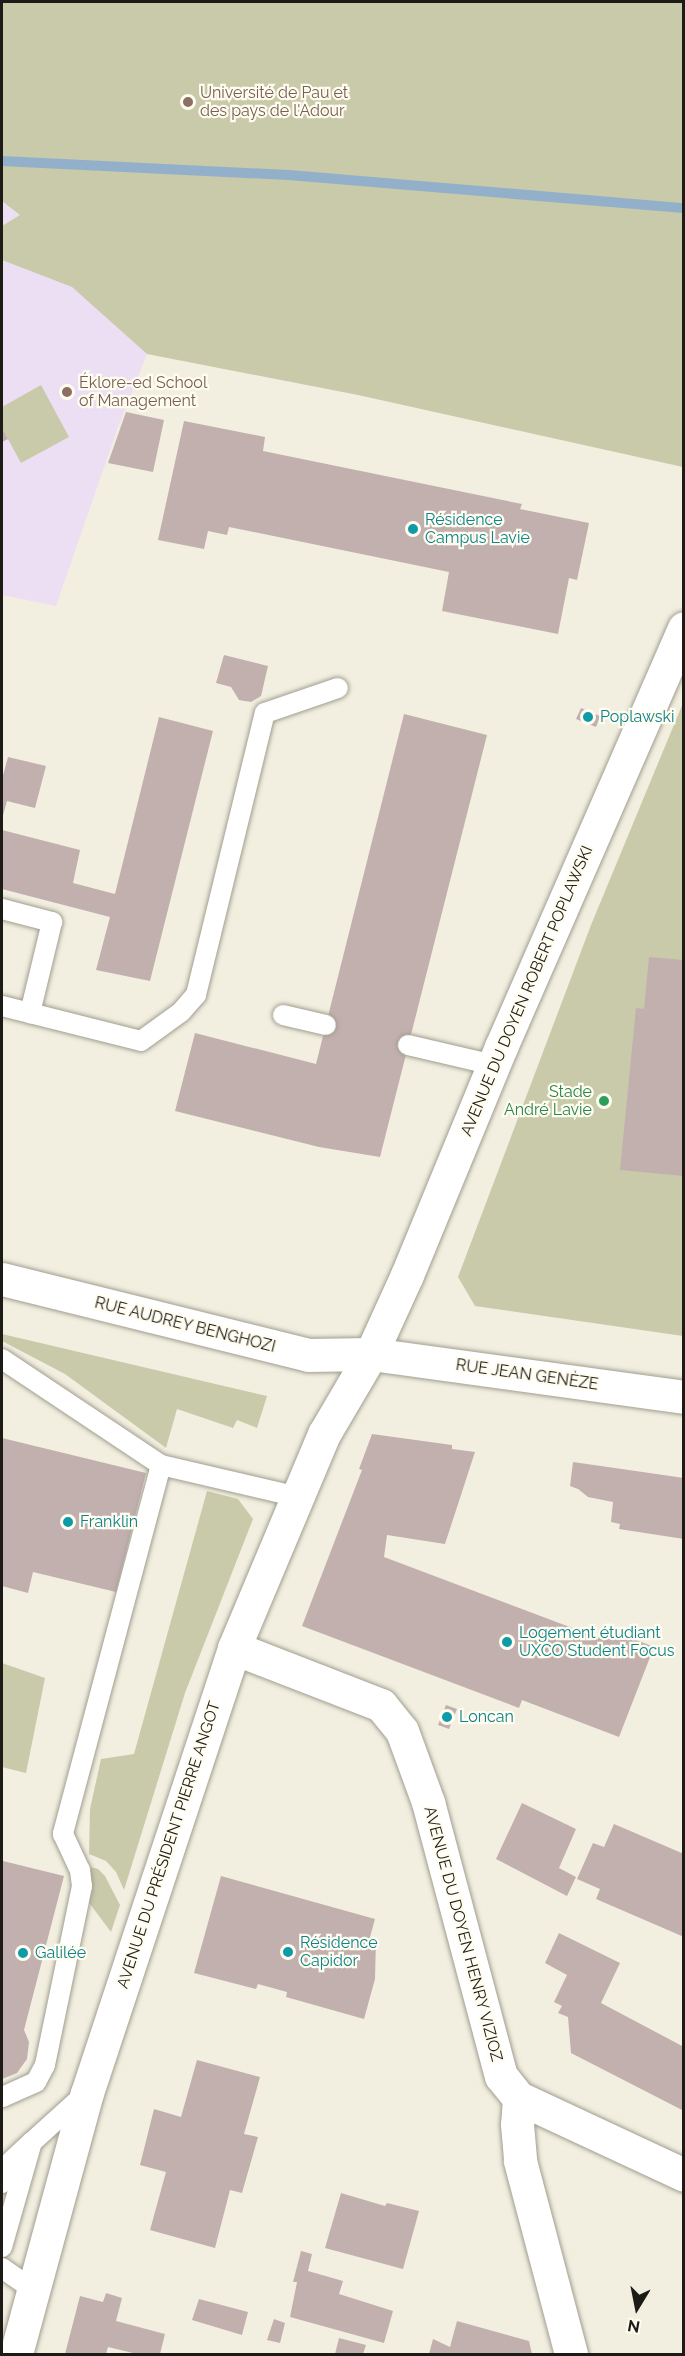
<!DOCTYPE html>
<html>
<head>
<meta charset="utf-8">
<style>
  body { margin:0 }
  #map { position:relative; width:685px; height:2356px; overflow:hidden; background:#f2efe0; font-family:Raleway,sans-serif }
  div>[style] { position:absolute }
  [style*='--x'] { left:calc(var(--x)*1px); top:calc(var(--y)*1px); width:calc(var(--w)*1px); rotate:calc(var(--a)*1deg) }
  .education>* { inset:0; background:#eddff3 }
  .green>* { inset:0; background:#c8caaa }
  .stream>* { height:10px; margin:-5px; padding:0 5px; transform-origin:5px; border-radius:5px; background:#93b0ca }
  .building>* { inset:0; background:#c2b0af }
  .roads { filter:drop-shadow(0 0 2px #a19e90) drop-shadow(0 0 2px #a19e90) }
  .service>* { height:20px; margin:-10px; padding:0 10px; transform-origin:10px; border-radius:10px; background:#fff }
  .minor>* { height:33px; margin:-16.5px; padding:0 16.5px; transform-origin:16.5px; border-radius:16.5px; background:#fff }
  .tertiary>* { height:33px; margin:-16.5px; padding:0 16.5px; transform-origin:16.5px; border-radius:16.5px; background:#fff }
  .dots>* { width:16px; height:16px; translate:-50% -50%; box-sizing:border-box; border:3px solid #fffcf0; border-radius:50% }
  span { translate:-50% -50%; white-space:nowrap; text-align:center; line-height:1.15; -webkit-text-stroke:4.5px #fffcf0; paint-order:stroke }
  .education-label { font-size:16px; color:#785e54 }
  .left { translate:0 -50%; text-align:left }
  .culture-label { font-size:16px; color:#0d838f }
  .street-label { font-size:16px; color:#1c1b16 }
  .leisure-label { font-size:16px; color:#27864d }
  .right { translate:-100% -50%; text-align:right }
  .frame { position:absolute; inset:0; border:3px solid #1c1b16; pointer-events:none }
  .north { position:absolute; left:607px; top:2278px; width:60px; height:60px; -webkit-text-stroke:4px #fffcf0; paint-order:stroke; rotate:190deg; font-size:16px; font-weight:700; line-height:24px; text-align:center; color:#1c1b16 }
  .north::after { content:''; display:block; margin:auto; width:21px; height:27px; background:#1c1b16; clip-path:polygon(50% 0,100% 100%,50% 72%,0 100%) }
</style>
</head>
<body>
<div id="map">
  <div class="education">
    <div style="clip-path:polygon(2px 2px,683px 2px,160px 169px,147px 354px,117px 430px,56px 606px,2px 595px)"></div>
  </div>
  <div class="green">
    <div style="clip-path:polygon(2px 2px,683px 2px,683px 467px,358px 395px,147px 354px,72px 287px,2px 260px,2px 226px,20px 215px,2px 201px)"></div>
    <div style="clip-path:polygon(41px 385px,69px 437px,21px 463px,2px 428px,2px 407px)"></div>
    <div style="clip-path:polygon(683px 703px,683px 1336px,475px 1306px,458px 1277px,591px 925px)"></div>
    <div style="clip-path:polygon(2px 1334px,267px 1396px,257px 1428px,237px 1420px,233px 1428px,177px 1409px,166px 1448px,65px 1374px,2px 1341px)"></div>
    <div style="clip-path:polygon(207px 1491px,238px 1499px,253px 1519px,185px 1693px,124px 1890px,116px 1872px,106px 1861px,89px 1854px,90px 1809px,101px 1759px,134px 1754px)"></div>
    <div style="clip-path:polygon(2px 1663px,45px 1678px,26px 1773px,2px 1767px)"></div>
    <div style="clip-path:polygon(91px 1867px,98px 1869px,105px 1876px,120px 1905px,111px 1932px,87px 1900px)"></div>
  </div>
  <div class="stream">
    <div style="--x:2;--y:161;--w:287;--a:2.8"></div>
    <div style="--x:289;--y:175;--w:396;--a:4.8"></div>
  </div>
  <div class="building">
    <div style="clip-path:polygon(126px 412px,164px 420px,153px 472px,108px 463px)"></div>
    <div style="clip-path:polygon(184px 421px,265px 437px,263px 451px,522px 504px,520px 509px,589px 523px,577px 580px,569px 578px,558px 634px,442px 611px,449px 572px,229px 527px,227px 535px,208px 531px,204px 549px,158px 540px)"></div>
    <div style="clip-path:polygon(2px 428px,8px 439px,2px 442px)"></div>
    <div style="clip-path:polygon(224px 655px,268px 666px,261px 696px,251px 702px,239px 700px,231px 687px,216px 683px)"></div>
    <div style="clip-path:polygon(581px 708px,600px 716px,596px 727px,576px 719px)"></div>
    <div style="clip-path:polygon(404px 714px,487px 735px,380px 1157px,319px 1147px,175px 1111px,195px 1033px,316px 1064px)"></div>
    <div style="clip-path:polygon(159px 717px,213px 731px,150px 981px,96px 970px,110px 917px,2px 889px,2px 830px,80px 850px,73px 883px,115px 894px)"></div>
    <div style="clip-path:polygon(8px 757px,46px 766px,35px 808px,7px 801px,2px 819px,2px 779px)"></div>
    <div style="clip-path:polygon(649px 957px,684px 960px,684px 1176px,620px 1170px,636px 1008px,644px 1009px)"></div>
    <div style="clip-path:polygon(372px 1434px,452px 1445px,452px 1449px,475px 1452px,445px 1544px,387px 1535px,384px 1557px,599px 1638px,603px 1627px,654px 1647px,619px 1737px,522px 1700px,519px 1708px,302px 1626px,362px 1470px,359px 1469px)"></div>
    <div style="clip-path:polygon(2px 1438px,146px 1473px,116px 1592px,33px 1572px,28px 1593px,2px 1586px)"></div>
    <div style="clip-path:polygon(573px 1462px,684px 1478px,684px 1539px,619px 1529px,620px 1524px,611px 1522px,613px 1502px,588px 1497px,578px 1489px,570px 1486px)"></div>
    <div style="clip-path:polygon(446px 1705px,457px 1709px,449px 1729px,438px 1725px)"></div>
    <div style="clip-path:polygon(522px 1803px,576px 1829px,559px 1868px,576px 1877px,567px 1896px,496px 1859px)"></div>
    <div style="clip-path:polygon(614px 1824px,684px 1854px,684px 1937px,596px 1899px,600px 1889px,577px 1879px,593px 1843px,604px 1847px)"></div>
    <div style="clip-path:polygon(3px 1861px,64px 1876px,24px 2030px,29px 2042px,27px 2059px,17px 2073px,2px 2079px)"></div>
    <div style="clip-path:polygon(221px 1876px,375px 1919px,370px 1937px,376px 1939px,375px 1979px,364px 2019px,286px 1997px,287px 1992px,258px 1984px,256px 1989px,194px 1973px)"></div>
    <div style="clip-path:polygon(559px 1933px,620px 1963px,601px 2003px,684px 2047px,684px 2111px,571px 2053px,568px 2017px,558px 2013px,562px 2006px,554px 2002px,567px 1975px,545px 1963px)"></div>
    <div style="clip-path:polygon(197px 2060px,260px 2077px,244px 2134px,258px 2137px,242px 2193px,230px 2190px,215px 2248px,150px 2230px,166px 2172px,140px 2165px,154px 2109px,181px 2117px)"></div>
    <div style="clip-path:polygon(341px 2193px,385px 2206px,387px 2203px,419px 2211px,403px 2269px,325px 2248px)"></div>
    <div style="clip-path:polygon(301px 2251px,312px 2254px,308px 2271px,343px 2281px,339px 2294px,393px 2311px,384px 2343px,290px 2317px,297px 2282px,293px 2282px)"></div>
    <div style="clip-path:polygon(106px 2293px,122px 2298px,116px 2321px,165px 2334px,160px 2354px,137px 2354px,108px 2347px,106px 2354px,65px 2354px,80px 2296px,103px 2302px)"></div>
    <div style="clip-path:polygon(199px 2299px,248px 2312px,242px 2335px,192px 2320px)"></div>
    <div style="clip-path:polygon(274px 2319px,285px 2323px,280px 2343px,267px 2340px)"></div>
    <div style="clip-path:polygon(457px 2321px,529px 2341px,532px 2354px,429px 2354px,433px 2339px,450px 2347px)"></div>
    <div style="clip-path:polygon(339px 2338px,366px 2345px,363px 2354px,335px 2354px)"></div>
  </div>
  <div class="roads">
    <div class="service">
      <div style="--x:2;--y:909;--w:52;--a:14.6"></div>
      <div style="--x:52;--y:922;--w:94;--a:103.6"></div>
      <div style="--x:2;--y:1006;--w:143;--a:14.1"></div>
      <div style="--x:141;--y:1041;--w:49;--a:-35.9"></div>
      <div style="--x:181;--y:1012;--w:23;--a:-49"></div>
      <div style="--x:196;--y:995;--w:290;--a:-76.3"></div>
      <div style="--x:265;--y:713;--w:77;--a:-18.9"></div>
      <div style="--x:283;--y:1015;--w:44;--a:13.1"></div>
      <div style="--x:408;--y:1045;--w:88;--a:13.1"></div>
      <div style="--x:2;--y:1359;--w:191;--a:33.7"></div>
      <div style="--x:161;--y:1465;--w:382;--a:104.9"></div>
      <div style="--x:63;--y:1834;--w:40;--a:65"></div>
      <div style="--x:80;--y:1870;--w:16;--a:83"></div>
      <div style="--x:82;--y:1886;--w:183;--a:101.7"></div>
      <div style="--x:45;--y:2065;--w:19;--a:118"></div>
      <div style="--x:36;--y:2082;--w:37;--a:156"></div>
      <div style="--x:161;--y:1465;--w:141;--a:13.1"></div>
      <div style="--x:2;--y:2183;--w:20;--a:-72"></div>
      <div style="--x:8;--y:2164;--w:33;--a:-43"></div>
      <div style="--x:2;--y:2247;--w:109;--a:-74.1"></div>
      <div style="--x:32;--y:2142;--w:72;--a:-42.2"></div>
      <div style="--x:2;--y:2268;--w:38;--a:35"></div>
    </div>
    <div class="minor">
      <div style="--x:234;--y:1648;--w:158;--a:21.2"></div>
      <div style="--x:381;--y:1705;--w:33;--a:51"></div>
      <div style="--x:402;--y:1731;--w:76;--a:69.9"></div>
      <div style="--x:428;--y:1802;--w:284;--a:75.1"></div>
      <div style="--x:501;--y:2076;--w:28;--a:51"></div>
      <div style="--x:519;--y:2098;--w:182;--a:25"></div>
      <div style="--x:519;--y:2098;--w:26;--a:94"></div>
      <div style="--x:517;--y:2124;--w:37;--a:85"></div>
      <div style="--x:520;--y:2161;--w:200;--a:75.2"></div>
      <div style="--x:16;--y:2354;--w:270;--a:-74.8"></div>
      <div style="--x:87;--y:2093;--w:469;--a:-71.7"></div>
      <div style="--x:234;--y:1648;--w:232;--a:-67.2"></div>
      <div style="--x:324;--y:1434;--w:93;--a:-59.6"></div>
      <div style="--x:371;--y:1354;--w:87;--a:-65.5"></div>
      <div style="--x:407;--y:1275;--w:247;--a:-67.6"></div>
      <div style="--x:501;--y:1047;--w:457;--a:-66.4"></div>
    </div>
    <div class="tertiary">
      <div style="--x:2;--y:1279;--w:315;--a:13.9"></div>
      <div style="--x:308;--y:1355;--w:63;--a:-0.9"></div>
      <div style="--x:371;--y:1354;--w:316;--a:7.8"></div>
    </div>
  </div>
  <div class="dots">
    <div style="left:188px;top:102px;background:#8d6e63"></div>
    <div style="left:67px;top:392px;background:#8d6e63"></div>
    <div style="left:413px;top:529px;background:#0f9aa8"></div>
    <div style="left:588px;top:717px;background:#0f9aa8"></div>
    <div style="left:604px;top:1101px;background:#2e9e5b"></div>
    <div style="left:68px;top:1522px;background:#0f9aa8"></div>
    <div style="left:507px;top:1642px;background:#0f9aa8"></div>
    <div style="left:447px;top:1717px;background:#0f9aa8"></div>
    <div style="left:288px;top:1952px;background:#0f9aa8"></div>
    <div style="left:23px;top:1953px;background:#0f9aa8"></div>
  </div>
  <div class="education-label">
    <span class="left" style="left:200px;top:102px">Université de Pau et<br>des pays de l'Adour</span>
    <span class="left" style="left:79px;top:392px">Éklore-ed School<br>of Management</span>
  </div>
  <div class="culture-label">
    <span class="left" style="left:425px;top:529px">Résidence<br>Campus Lavie</span>
    <span class="left" style="left:600px;top:717px">Poplawski</span>
    <span class="left" style="left:80px;top:1522px">Franklin</span>
    <span class="left" style="left:519px;top:1642px">Logement étudiant<br>UXCO Student Focus</span>
    <span class="left" style="left:459px;top:1717px">Loncan</span>
    <span class="left" style="left:300px;top:1952px">Résidence<br>Capidor</span>
    <span class="left" style="left:35px;top:1953px">Galilée</span>
  </div>
  <div class="street-label">
    <span style="left:527px;top:991px;rotate:-67deg">AVENUE DU DOYEN ROBERT POPLAWSKI</span>
    <span style="left:185px;top:1325px;rotate:14deg">RUE AUDREY BENGHOZI</span>
    <span style="left:527px;top:1375px;rotate:8deg">RUE JEAN GENÈZE</span>
    <span style="left:169px;top:1845px;rotate:-72deg">AVENUE DU PRÉSIDENT PIERRE ANGOT</span>
    <span style="left:463px;top:1934px;rotate:75deg">AVENUE DU DOYEN HENRY VIZIOZ</span>
  </div>
  <div class="leisure-label">
    <span class="right" style="left:592px;top:1101px">Stade<br>André Lavie</span>
  </div>
  <div class="frame"></div>
  <div class="north">N</div>
</div>
</body>
</html>
